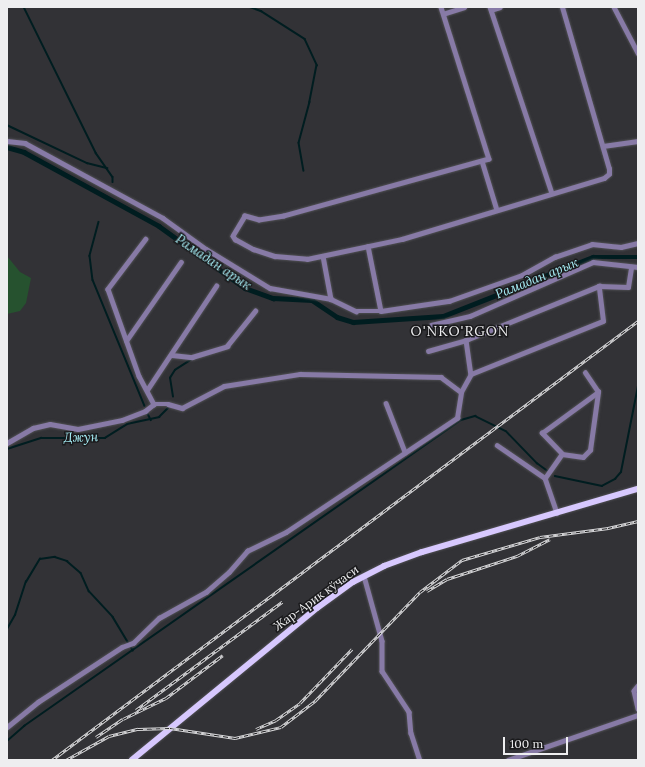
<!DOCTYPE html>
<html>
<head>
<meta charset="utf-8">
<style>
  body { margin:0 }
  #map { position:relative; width:645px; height:767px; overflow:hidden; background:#323236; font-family:Lora,serif }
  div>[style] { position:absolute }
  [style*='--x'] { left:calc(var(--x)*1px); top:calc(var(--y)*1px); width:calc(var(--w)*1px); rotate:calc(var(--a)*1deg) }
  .green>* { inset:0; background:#26522f }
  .stream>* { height:1.5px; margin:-0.75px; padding:0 0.75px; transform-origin:0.75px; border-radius:0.75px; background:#001d20 }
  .canal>* { height:4.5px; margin:-2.25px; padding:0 2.25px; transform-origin:2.25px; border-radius:2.25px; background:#001d20 }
  .roads { filter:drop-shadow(0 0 1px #505054) drop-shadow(0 0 1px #505054) }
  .minor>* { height:4.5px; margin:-2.25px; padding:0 2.25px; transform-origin:2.25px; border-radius:2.25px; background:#877aa6 }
  .major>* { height:5.5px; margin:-2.75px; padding:0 2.75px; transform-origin:2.75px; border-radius:2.75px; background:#d7c8fe }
  .rail>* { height:3px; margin-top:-1.5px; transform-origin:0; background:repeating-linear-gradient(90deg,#1a1a1c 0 4.5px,#d9d9db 0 9px); box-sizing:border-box; border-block:1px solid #d9d9db }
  span { translate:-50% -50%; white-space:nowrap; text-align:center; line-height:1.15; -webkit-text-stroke:3px #1a1a1c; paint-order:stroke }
  .street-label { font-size:12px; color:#eeeef0 }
  .water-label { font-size:13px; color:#a8f0f8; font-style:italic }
  .quarter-label { font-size:14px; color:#eeeef0; letter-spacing:1px }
  .frame { position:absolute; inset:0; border:8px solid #eeeef0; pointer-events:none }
  .scale { position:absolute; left:503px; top:737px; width:65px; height:18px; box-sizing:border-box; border:2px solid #eeeef0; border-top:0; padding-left:5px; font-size:12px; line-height:14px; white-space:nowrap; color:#eeeef0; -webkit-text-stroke:3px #1a1a1c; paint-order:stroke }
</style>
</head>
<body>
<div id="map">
  <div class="green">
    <div style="clip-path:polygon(7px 256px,20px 272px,31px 278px,26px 303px,20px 311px,7px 314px)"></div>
  </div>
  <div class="stream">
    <div style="--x:24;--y:7;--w:163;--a:63.7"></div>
    <div style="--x:96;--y:153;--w:29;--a:55"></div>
    <div style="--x:113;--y:177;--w:5;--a:90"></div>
    <div style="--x:250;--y:7;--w:12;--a:20"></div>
    <div style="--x:261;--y:11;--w:52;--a:32.5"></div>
    <div style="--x:305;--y:39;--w:29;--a:65"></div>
    <div style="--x:317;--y:65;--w:38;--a:101"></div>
    <div style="--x:310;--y:102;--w:42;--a:105"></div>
    <div style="--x:299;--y:143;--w:28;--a:80"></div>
    <div style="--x:7;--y:125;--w:89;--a:25.4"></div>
    <div style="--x:87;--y:163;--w:21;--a:14"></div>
    <div style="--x:99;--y:222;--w:35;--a:105"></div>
    <div style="--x:90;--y:256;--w:24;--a:83"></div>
    <div style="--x:93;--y:280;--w:136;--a:67.6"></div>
    <div style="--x:173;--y:397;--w:19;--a:-99"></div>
    <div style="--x:170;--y:378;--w:9;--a:-58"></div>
    <div style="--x:175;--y:370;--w:20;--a:-33"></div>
    <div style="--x:147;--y:412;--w:9;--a:63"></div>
    <div style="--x:7;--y:449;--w:36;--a:-18"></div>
    <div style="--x:41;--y:438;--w:64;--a:0"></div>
    <div style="--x:105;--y:438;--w:26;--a:-32"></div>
    <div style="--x:127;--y:424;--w:33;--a:-12"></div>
    <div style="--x:159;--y:417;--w:14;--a:-45"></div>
    <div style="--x:555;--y:476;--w:48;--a:12"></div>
    <div style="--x:602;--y:486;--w:15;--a:-28"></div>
    <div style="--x:615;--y:479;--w:9;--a:-49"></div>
    <div style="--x:621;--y:472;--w:88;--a:-78.8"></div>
    <div style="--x:7;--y:629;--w:16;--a:-60"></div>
    <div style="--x:15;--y:615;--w:35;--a:-72"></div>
    <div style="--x:26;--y:582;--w:27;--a:-59"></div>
    <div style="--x:40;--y:559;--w:15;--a:-8"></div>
    <div style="--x:55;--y:557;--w:13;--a:18"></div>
    <div style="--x:67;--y:561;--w:18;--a:41"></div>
    <div style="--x:81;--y:573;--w:20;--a:66"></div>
    <div style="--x:89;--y:591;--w:35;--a:47"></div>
    <div style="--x:113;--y:617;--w:39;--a:59"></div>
    <div style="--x:7;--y:741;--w:23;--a:-41"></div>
    <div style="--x:24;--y:726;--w:533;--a:-35"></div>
    <div style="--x:461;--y:420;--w:15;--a:-16"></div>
    <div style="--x:475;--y:416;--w:34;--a:26"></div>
    <div style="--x:506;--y:431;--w:45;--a:45.9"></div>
    <div style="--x:537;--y:463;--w:14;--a:36"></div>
  </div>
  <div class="canal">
    <div style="--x:7;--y:147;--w:18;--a:16"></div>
    <div style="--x:24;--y:152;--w:154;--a:28.7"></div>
    <div style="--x:159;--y:226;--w:106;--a:35.8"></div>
    <div style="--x:245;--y:288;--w:30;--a:20"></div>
    <div style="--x:273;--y:298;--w:39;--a:3"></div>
    <div style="--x:312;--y:300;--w:30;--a:34"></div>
    <div style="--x:337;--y:317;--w:17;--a:17"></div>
    <div style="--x:353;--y:322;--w:90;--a:-3.8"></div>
    <div style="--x:443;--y:316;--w:161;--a:-21.5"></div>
    <div style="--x:593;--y:257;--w:45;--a:0"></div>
  </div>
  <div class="roads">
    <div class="minor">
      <div style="--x:441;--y:7;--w:159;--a:72.5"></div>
      <div style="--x:489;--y:159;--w:213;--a:164.5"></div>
      <div style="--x:284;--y:216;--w:25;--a:171"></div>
      <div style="--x:259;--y:220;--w:15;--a:-164"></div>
      <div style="--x:245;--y:216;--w:23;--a:121"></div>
      <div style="--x:233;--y:236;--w:4;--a:56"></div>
      <div style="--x:235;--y:239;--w:21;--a:29"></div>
      <div style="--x:253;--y:249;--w:23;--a:18"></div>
      <div style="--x:275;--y:256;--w:32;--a:5"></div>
      <div style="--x:307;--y:259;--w:97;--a:-11.9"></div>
      <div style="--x:402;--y:239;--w:211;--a:-16.8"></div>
      <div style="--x:604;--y:178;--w:6;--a:-39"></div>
      <div style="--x:609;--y:174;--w:5;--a:-90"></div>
      <div style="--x:609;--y:169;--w:169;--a:-106.2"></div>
      <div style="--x:490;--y:7;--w:196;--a:71.6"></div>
      <div style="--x:614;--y:7;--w:52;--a:62.4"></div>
      <div style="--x:491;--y:10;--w:9;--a:-18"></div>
      <div style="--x:443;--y:14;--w:22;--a:-18"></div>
      <div style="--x:7;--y:141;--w:18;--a:6"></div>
      <div style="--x:25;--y:143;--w:157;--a:28.5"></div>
      <div style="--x:163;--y:218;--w:53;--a:35.8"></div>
      <div style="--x:206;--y:249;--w:75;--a:31.4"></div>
      <div style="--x:270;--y:288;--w:62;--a:10.2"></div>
      <div style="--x:331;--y:299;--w:28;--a:26"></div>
      <div style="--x:356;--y:311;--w:25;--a:0"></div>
      <div style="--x:381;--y:311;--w:69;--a:-8.4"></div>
      <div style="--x:449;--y:301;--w:77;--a:-19.6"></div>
      <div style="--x:522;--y:275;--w:38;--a:-29"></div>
      <div style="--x:555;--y:257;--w:39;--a:-19"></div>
      <div style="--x:592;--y:244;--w:29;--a:6"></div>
      <div style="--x:621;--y:247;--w:17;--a:-13"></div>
      <div style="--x:603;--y:146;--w:35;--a:-8"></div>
      <div style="--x:482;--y:161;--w:51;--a:73"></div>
      <div style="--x:146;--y:239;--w:63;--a:127.2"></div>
      <div style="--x:108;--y:289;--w:92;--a:70.4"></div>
      <div style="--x:139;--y:376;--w:32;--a:62"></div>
      <div style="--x:368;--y:246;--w:66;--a:78.7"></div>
      <div style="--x:323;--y:256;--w:44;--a:79.5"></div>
      <div style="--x:431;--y:325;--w:40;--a:-13"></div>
      <div style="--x:470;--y:316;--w:134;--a:-23.7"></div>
      <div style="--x:593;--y:262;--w:45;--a:6.3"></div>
      <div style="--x:466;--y:340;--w:34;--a:82"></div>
      <div style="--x:126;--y:341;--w:96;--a:-55.2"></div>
      <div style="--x:428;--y:351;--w:40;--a:-16"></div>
      <div style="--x:466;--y:340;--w:144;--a:-22.1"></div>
      <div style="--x:599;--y:286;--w:29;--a:2"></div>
      <div style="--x:628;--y:287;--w:20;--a:-81"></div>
      <div style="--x:172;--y:355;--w:20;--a:6"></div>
      <div style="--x:192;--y:357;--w:37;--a:-17"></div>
      <div style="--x:227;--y:346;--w:45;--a:-51.3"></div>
      <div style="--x:147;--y:390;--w:125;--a:-56.4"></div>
      <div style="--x:386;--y:403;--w:53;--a:68.8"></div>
      <div style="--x:7;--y:443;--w:30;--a:-30"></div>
      <div style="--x:33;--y:428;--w:17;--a:-13"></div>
      <div style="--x:50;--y:424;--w:28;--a:10"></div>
      <div style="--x:78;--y:429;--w:45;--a:-11.6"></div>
      <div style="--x:122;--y:420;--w:25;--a:-21"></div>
      <div style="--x:145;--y:411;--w:11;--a:-38"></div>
      <div style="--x:154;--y:404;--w:14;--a:0"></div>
      <div style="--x:168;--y:404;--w:15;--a:16"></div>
      <div style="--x:182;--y:408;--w:47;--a:-27.6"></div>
      <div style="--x:224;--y:386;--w:77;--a:-9"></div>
      <div style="--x:300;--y:374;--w:141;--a:1.2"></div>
      <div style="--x:441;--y:377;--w:25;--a:37"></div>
      <div style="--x:497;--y:445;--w:58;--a:34.5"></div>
      <div style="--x:545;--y:478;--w:37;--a:71"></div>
      <div style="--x:562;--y:454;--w:29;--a:-134"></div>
      <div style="--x:542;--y:433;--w:69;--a:-36.2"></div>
      <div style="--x:545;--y:478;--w:29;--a:-55"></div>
      <div style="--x:562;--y:454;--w:21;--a:8"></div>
      <div style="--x:583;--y:457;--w:10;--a:-45"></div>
      <div style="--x:590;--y:450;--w:59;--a:-82.1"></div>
      <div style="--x:598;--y:392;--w:23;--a:-124"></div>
      <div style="--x:364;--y:576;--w:67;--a:74.5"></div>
      <div style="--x:382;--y:641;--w:30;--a:90"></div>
      <div style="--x:382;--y:671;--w:49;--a:56.6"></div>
      <div style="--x:409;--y:712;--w:21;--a:85"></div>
      <div style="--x:411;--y:733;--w:28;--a:72"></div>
      <div style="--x:638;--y:686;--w:6;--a:129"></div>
      <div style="--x:634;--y:691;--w:18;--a:77"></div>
      <div style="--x:7;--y:727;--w:40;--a:-39"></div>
      <div style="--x:38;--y:702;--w:100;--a:-33.2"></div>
      <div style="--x:122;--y:647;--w:12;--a:-20"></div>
      <div style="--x:133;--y:643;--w:36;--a:-44"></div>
      <div style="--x:159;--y:618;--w:54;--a:-29"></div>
      <div style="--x:206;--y:592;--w:30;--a:-41"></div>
      <div style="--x:229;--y:572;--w:28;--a:-49"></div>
      <div style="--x:247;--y:551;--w:43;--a:-26"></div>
      <div style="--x:286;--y:532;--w:206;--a:-33.7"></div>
      <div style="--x:457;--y:418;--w:26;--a:-81"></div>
      <div style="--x:461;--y:392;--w:21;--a:-61"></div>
      <div style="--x:471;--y:374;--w:142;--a:-21.9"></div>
      <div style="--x:603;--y:321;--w:35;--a:-97"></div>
      <div style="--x:508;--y:760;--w:138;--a:-19.1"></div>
    </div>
    <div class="major">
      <div style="--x:132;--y:760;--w:239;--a:-39.4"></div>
      <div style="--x:317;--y:608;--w:44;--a:-35.8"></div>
      <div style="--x:353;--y:582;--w:35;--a:-27"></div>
      <div style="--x:384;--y:566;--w:40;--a:-20.2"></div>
      <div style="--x:422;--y:552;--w:225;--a:-16.3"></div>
    </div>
  </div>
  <div class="rail">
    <div style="--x:427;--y:591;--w:23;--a:-31"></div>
    <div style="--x:447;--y:579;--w:74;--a:-18.2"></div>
    <div style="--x:517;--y:556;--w:37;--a:-27"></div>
    <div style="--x:136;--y:710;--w:182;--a:-36.5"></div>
    <div style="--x:256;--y:729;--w:22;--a:-24"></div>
    <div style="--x:276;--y:720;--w:29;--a:-35"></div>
    <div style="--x:300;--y:703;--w:75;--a:-46.1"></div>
    <div style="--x:96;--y:737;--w:32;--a:-34"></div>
    <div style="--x:123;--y:719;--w:48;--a:-26"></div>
    <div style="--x:166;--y:698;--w:71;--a:-37"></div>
    <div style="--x:52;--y:760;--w:732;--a:-36.84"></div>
    <div style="--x:66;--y:760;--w:49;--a:-29.2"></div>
    <div style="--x:109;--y:736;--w:30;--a:-14"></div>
    <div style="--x:138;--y:729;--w:32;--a:-2"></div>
    <div style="--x:170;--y:728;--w:66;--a:8.7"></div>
    <div style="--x:235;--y:738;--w:47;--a:-13.4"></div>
    <div style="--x:281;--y:727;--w:43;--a:-37.4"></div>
    <div style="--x:315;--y:701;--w:151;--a:-46.1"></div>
    <div style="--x:420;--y:592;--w:53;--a:-37.3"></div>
    <div style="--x:462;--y:560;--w:81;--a:-16.4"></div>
    <div style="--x:540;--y:537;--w:69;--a:-7.5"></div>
    <div style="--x:608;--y:528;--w:31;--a:-13"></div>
  </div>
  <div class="street-label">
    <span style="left:316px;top:598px;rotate:-36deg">Жар-Арик кўчаси</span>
  </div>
  <div class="water-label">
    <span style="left:213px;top:263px;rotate:34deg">Рамадан арык</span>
    <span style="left:537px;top:279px;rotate:-22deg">Рамадан арык</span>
    <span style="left:81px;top:438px;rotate:-1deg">Джун</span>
  </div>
  <div class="quarter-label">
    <span style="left:460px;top:331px">O'NKO'RGON</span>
  </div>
  <div class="frame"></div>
  <div class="scale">100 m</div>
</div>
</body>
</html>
